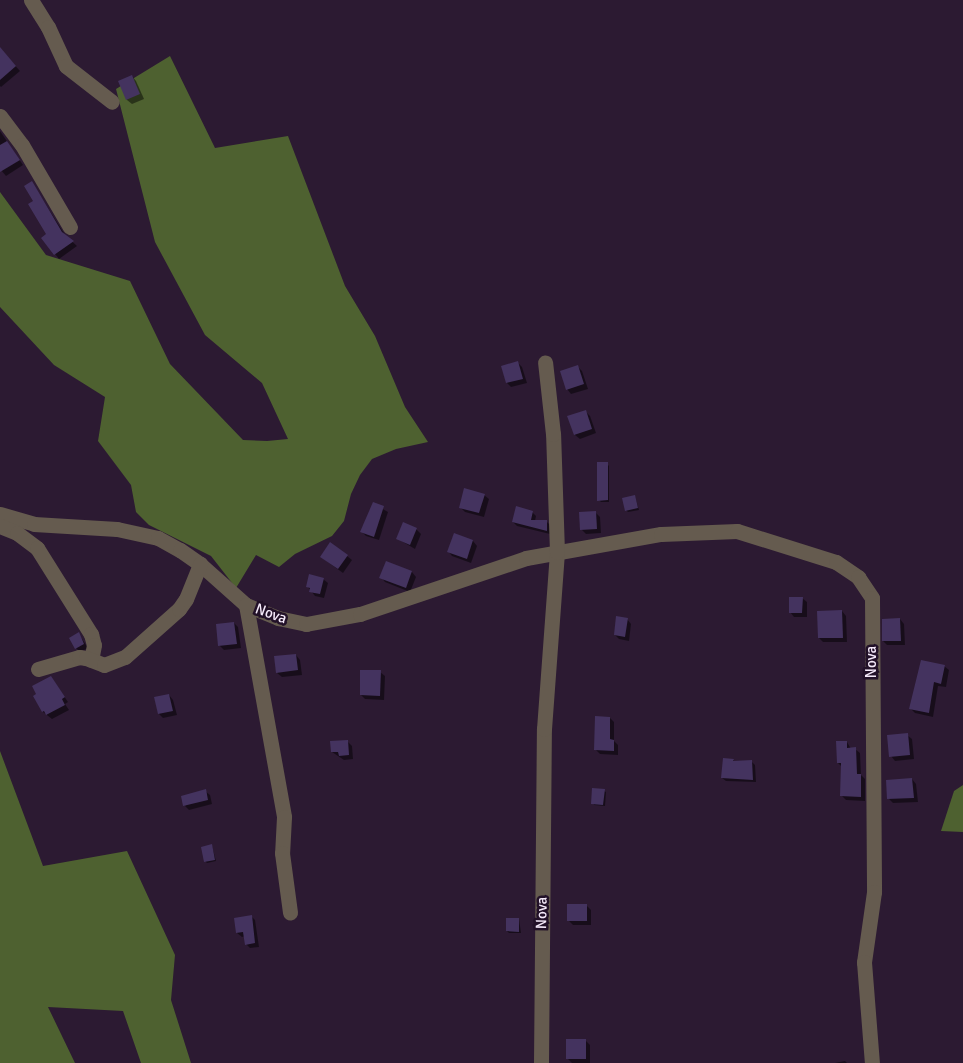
<!DOCTYPE html>
<html>
<head>
<meta charset="utf-8">
<style>
  body { margin:0 }
  #map { position:relative; width:963px; height:1063px; overflow:hidden; background:#2c1a32; font-family:Signika,sans-serif }
  div>[style] { position:absolute }
  [style*='--x'] { left:calc(var(--x)*1px); top:calc(var(--y)*1px); width:calc(var(--w)*1px); rotate:calc(var(--a)*1deg) }
  .forest>* { inset:0; background:#4e6130 }
  .shadow>* { inset:0; background:#0007 }
  .building>* { inset:0; background:#44335f }
  .minor>* { height:15px; margin:-7.5px; padding:0 7.5px; transform-origin:7.5px; border-radius:7.5px; background:#655b4f }
  span { translate:-50% -50%; white-space:nowrap; text-align:center; line-height:1.15; -webkit-text-stroke:5px #221128; paint-order:stroke }
  .street-label { font-size:15px; color:#f5eafa }
</style>
</head>
<body>
<div id="map">
  <div class="forest">
    <div style="clip-path:polygon(170px 56px,215px 148px,288px 136px,345px 286px,375px 336px,405px 407px,428px 442px,396px 449px,372px 459px,360px 475px,351px 494px,344px 521px,332px 536px,295px 554px,279px 567px,256px 555px,236px 588px,211px 556px,149px 525px,136px 512px,131px 485px,98px 441px,105px 397px,54px 365px,0 307px,0 192px,46px 255px,130px 281px,170px 364px,243px 440px,267px 441px,288px 439px,262px 383px,205px 335px,155px 242px,116px 89px)"></div>
    <div style="clip-path:polygon(0 751px,43px 866px,127px 851px,175px 955px,171px 1000px,191px 1063px,141px 1063px,123px 1011px,48px 1007px,75px 1063px,0 1063px)"></div>
    <div style="clip-path:polygon(963px 785px,963px 832px,941px 831px,954px 791px)"></div>
  </div>
  <div class="shadow">
    <div style="clip-path:polygon(0 49px,20px 71px,1px 87px,0 86px)"></div>
    <div style="clip-path:polygon(132px 76px,136px 81px,144px 99px,132px 104px,127px 100px,120px 81px)"></div>
    <div style="clip-path:polygon(0 131px,23px 165px,6px 176px,0 169px)"></div>
    <div style="clip-path:polygon(32px 183px,65px 235px,77px 246px,59px 259px,43px 238px,48px 235px,35px 201px)"></div>
    <div style="clip-path:polygon(517px 362px,522px 367px,527px 383px,511px 387px,507px 383px)"></div>
    <div style="clip-path:polygon(578px 367px,582px 371px,588px 389px,571px 394px,567px 389px)"></div>
    <div style="clip-path:polygon(585px 411px,590px 416px,596px 433px,580px 439px,575px 435px,569px 417px)"></div>
    <div style="clip-path:polygon(607px 464px,609px 466px,609px 502px,601px 502px,599px 500px)"></div>
    <div style="clip-path:polygon(484px 495px,489px 499px,484px 517px,465px 512px,460px 507px)"></div>
    <div style="clip-path:polygon(635px 497px,639px 510px,628px 512px,626px 510px)"></div>
    <div style="clip-path:polygon(374px 504px,388px 512px,379px 540px,366px 536px,361px 531px)"></div>
    <div style="clip-path:polygon(532px 512px,536px 516px,535px 521px,546px 521px,550px 525px,550px 534px,517px 526px,513px 522px)"></div>
    <div style="clip-path:polygon(596px 513px,600px 517px,601px 533px,586px 534px,581px 529px)"></div>
    <div style="clip-path:polygon(416px 529px,421px 534px,415px 549px,398px 539px)"></div>
    <div style="clip-path:polygon(454px 535px,473px 541px,477px 546px,471px 563px,452px 556px,448px 551px)"></div>
    <div style="clip-path:polygon(347px 556px,352px 560px,343px 573px,321px 557px)"></div>
    <div style="clip-path:polygon(386px 562px,412px 572px,416px 577px,410px 592px,385px 582px,381px 577px)"></div>
    <div style="clip-path:polygon(323px 579px,328px 583px,324px 598px,315px 596px,307px 586px)"></div>
    <div style="clip-path:polygon(802px 598px,807px 602px,807px 617px,794px 617px,790px 612px)"></div>
    <div style="clip-path:polygon(842px 611px,846px 616px,847px 642px,823px 642px,819px 638px)"></div>
    <div style="clip-path:polygon(627px 619px,631px 624px,629px 641px,619px 639px,615px 635px)"></div>
    <div style="clip-path:polygon(900px 619px,904px 624px,905px 645px,887px 645px,883px 641px)"></div>
    <div style="clip-path:polygon(234px 623px,238px 627px,241px 648px,224px 650px,219px 645px)"></div>
    <div style="clip-path:polygon(78px 633px,88px 648px,80px 652px,76px 648px)"></div>
    <div style="clip-path:polygon(296px 655px,300px 660px,302px 675px,282px 677px,277px 673px)"></div>
    <div style="clip-path:polygon(944px 666px,949px 670px,946px 687px,938px 686px,933px 717px,915px 713px,911px 709px)"></div>
    <div style="clip-path:polygon(380px 672px,385px 676px,384px 700px,365px 699px,361px 695px)"></div>
    <div style="clip-path:polygon(51px 677px,68px 702px,65px 704px,69px 710px,52px 719px,43px 712px,35px 696px)"></div>
    <div style="clip-path:polygon(169px 695px,173px 700px,177px 715px,163px 718px,159px 714px)"></div>
    <div style="clip-path:polygon(610px 718px,614px 722px,614px 741px,618px 745px,618px 755px,600px 754px,596px 750px)"></div>
    <div style="clip-path:polygon(907px 735px,912px 739px,914px 759px,895px 761px,891px 756px)"></div>
    <div style="clip-path:polygon(347px 741px,352px 746px,353px 759px,344px 760px,332px 752px)"></div>
    <div style="clip-path:polygon(847px 742px,851px 749px,855px 749px,860px 753px,861px 775px,865px 779px,865px 801px,846px 800px,842px 796px,842px 767px,838px 763px)"></div>
    <div style="clip-path:polygon(733px 760px,735px 762px,751px 761px,755px 765px,756px 782px,726px 781px,722px 778px)"></div>
    <div style="clip-path:polygon(912px 779px,916px 784px,918px 802px,893px 803px,889px 799px)"></div>
    <div style="clip-path:polygon(205px 791px,210px 795px,212px 804px,189px 810px,185px 806px)"></div>
    <div style="clip-path:polygon(604px 791px,606px 792px,605px 806px,594px 805px,593px 803px)"></div>
    <div style="clip-path:polygon(212px 846px,216px 861px,207px 863px,205px 861px)"></div>
    <div style="clip-path:polygon(586px 905px,591px 910px,591px 925px,573px 925px,568px 920px)"></div>
    <div style="clip-path:polygon(251px 916px,255px 920px,259px 947px,250px 948px,246px 944px,245px 936px,242px 937px,237px 933px,235px 919px)"></div>
    <div style="clip-path:polygon(519px 919px,521px 933px,509px 933px,507px 931px)"></div>
    <div style="clip-path:polygon(585px 1040px,590px 1045px,590px 1063px,572px 1063px,567px 1058px)"></div>
    <div style="clip-path:polygon(845px 1061px,847px 1063px,835px 1063px)"></div>
  </div>
  <div class="building">
    <div style="clip-path:polygon(0 47px,16px 66px,0 80px)"></div>
    <div style="clip-path:polygon(132px 75px,140px 94px,126px 100px,118px 81px)"></div>
    <div style="clip-path:polygon(7px 141px,20px 160px,0 172px,0 145px)"></div>
    <div style="clip-path:polygon(32px 181px,62px 232px,74px 241px,54px 255px,41px 238px,46px 234px,28px 204px,33px 201px,24px 186px)"></div>
    <div style="clip-path:polygon(518px 361px,523px 379px,506px 383px,501px 366px)"></div>
    <div style="clip-path:polygon(578px 365px,584px 384px,566px 390px,560px 371px)"></div>
    <div style="clip-path:polygon(586px 410px,592px 429px,574px 435px,567px 416px)"></div>
    <div style="clip-path:polygon(597px 462px,608px 462px,608px 500px,597px 501px)"></div>
    <div style="clip-path:polygon(464px 488px,485px 494px,479px 513px,459px 508px)"></div>
    <div style="clip-path:polygon(635px 495px,638px 508px,625px 511px,622px 498px)"></div>
    <div style="clip-path:polygon(373px 502px,384px 506px,374px 537px,360px 532px)"></div>
    <div style="clip-path:polygon(516px 506px,533px 511px,531px 520px,547px 520px,547px 531px,512px 522px)"></div>
    <div style="clip-path:polygon(596px 511px,597px 529px,580px 530px,579px 512px)"></div>
    <div style="clip-path:polygon(403px 522px,417px 528px,410px 545px,396px 539px)"></div>
    <div style="clip-path:polygon(454px 533px,473px 540px,467px 559px,447px 552px)"></div>
    <div style="clip-path:polygon(330px 542px,348px 555px,338px 569px,320px 557px)"></div>
    <div style="clip-path:polygon(386px 561px,412px 571px,406px 588px,379px 578px)"></div>
    <div style="clip-path:polygon(309px 574px,324px 578px,320px 594px,309px 592px,310px 588px,306px 587px)"></div>
    <div style="clip-path:polygon(789px 597px,803px 597px,802px 613px,789px 613px)"></div>
    <div style="clip-path:polygon(842px 610px,843px 638px,818px 638px,817px 611px)"></div>
    <div style="clip-path:polygon(616px 616px,628px 618px,625px 637px,614px 635px)"></div>
    <div style="clip-path:polygon(900px 618px,901px 641px,882px 641px,882px 619px)"></div>
    <div style="clip-path:polygon(234px 622px,237px 644px,218px 646px,216px 624px)"></div>
    <div style="clip-path:polygon(79px 632px,84px 644px,75px 649px,69px 638px)"></div>
    <div style="clip-path:polygon(296px 654px,298px 670px,276px 673px,274px 656px)"></div>
    <div style="clip-path:polygon(921px 660px,945px 665px,941px 684px,934px 682px,929px 713px,909px 709px)"></div>
    <div style="clip-path:polygon(360px 670px,381px 670px,380px 696px,360px 695px)"></div>
    <div style="clip-path:polygon(51px 676px,65px 697px,62px 699px,65px 705px,46px 715px,44px 711px,42px 712px,33px 696px,36px 694px,32px 686px)"></div>
    <div style="clip-path:polygon(169px 694px,173px 711px,158px 714px,154px 697px)"></div>
    <div style="clip-path:polygon(595px 716px,610px 717px,610px 739px,614px 740px,614px 751px,594px 750px)"></div>
    <div style="clip-path:polygon(908px 733px,910px 755px,889px 757px,887px 735px)"></div>
    <div style="clip-path:polygon(348px 740px,349px 755px,339px 756px,338px 752px,331px 752px,330px 741px)"></div>
    <div style="clip-path:polygon(836px 741px,847px 741px,847px 748px,856px 747px,857px 774px,861px 774px,861px 797px,840px 796px,841px 763px,837px 763px)"></div>
    <div style="clip-path:polygon(723px 758px,734px 759px,733px 761px,752px 760px,753px 780px,721px 778px)"></div>
    <div style="clip-path:polygon(912px 778px,914px 798px,887px 799px,886px 780px)"></div>
    <div style="clip-path:polygon(592px 788px,605px 789px,603px 805px,591px 804px)"></div>
    <div style="clip-path:polygon(206px 789px,208px 800px,183px 806px,181px 796px)"></div>
    <div style="clip-path:polygon(212px 844px,215px 860px,204px 862px,201px 847px)"></div>
    <div style="clip-path:polygon(567px 904px,587px 904px,587px 921px,567px 921px)"></div>
    <div style="clip-path:polygon(252px 915px,255px 943px,245px 945px,243px 932px,236px 933px,234px 918px)"></div>
    <div style="clip-path:polygon(506px 918px,519px 918px,519px 932px,506px 931px)"></div>
    <div style="clip-path:polygon(566px 1039px,586px 1039px,586px 1059px,566px 1059px)"></div>
  </div>
  <div class="minor">
    <div style="--x:31;--y:0;--w:32;--a:58"></div>
    <div style="--x:48;--y:27;--w:43;--a:65.2"></div>
    <div style="--x:66;--y:66;--w:58;--a:38"></div>
    <div style="--x:0;--y:116;--w:36;--a:53"></div>
    <div style="--x:22;--y:145;--w:95;--a:59.7"></div>
    <div style="--x:0;--y:514;--w:35;--a:16"></div>
    <div style="--x:34;--y:524;--w:83;--a:3.4"></div>
    <div style="--x:117;--y:529;--w:42;--a:12.4"></div>
    <div style="--x:158;--y:538;--w:25;--a:29"></div>
    <div style="--x:180;--y:550;--w:24;--a:35"></div>
    <div style="--x:200;--y:564;--w:62;--a:41.7"></div>
    <div style="--x:246;--y:605;--w:35;--a:22"></div>
    <div style="--x:278;--y:618;--w:29;--a:12"></div>
    <div style="--x:306;--y:624;--w:55;--a:-10.5"></div>
    <div style="--x:360;--y:614;--w:175;--a:-18.6"></div>
    <div style="--x:526;--y:558;--w:137;--a:-10.1"></div>
    <div style="--x:661;--y:534;--w:76;--a:-2.3"></div>
    <div style="--x:737;--y:531;--w:104;--a:17.4"></div>
    <div style="--x:836;--y:562;--w:27;--a:34"></div>
    <div style="--x:858;--y:577;--w:25;--a:56"></div>
    <div style="--x:872;--y:598;--w:294;--a:89.6"></div>
    <div style="--x:874;--y:892;--w:71;--a:98.1"></div>
    <div style="--x:864;--y:962;--w:101;--a:85.5"></div>
    <div style="--x:0;--y:526;--w:18;--a:22"></div>
    <div style="--x:17;--y:533;--w:25;--a:37"></div>
    <div style="--x:37;--y:548;--w:102;--a:57.9"></div>
    <div style="--x:91;--y:634;--w:11;--a:75"></div>
    <div style="--x:94;--y:645;--w:15;--a:101"></div>
    <div style="--x:246;--y:605;--w:215;--a:79.8"></div>
    <div style="--x:284;--y:817;--w:36;--a:93"></div>
    <div style="--x:282;--y:853;--w:60;--a:82.3"></div>
    <div style="--x:38;--y:669;--w:43;--a:-16.3"></div>
    <div style="--x:79;--y:657;--w:7;--a:8"></div>
    <div style="--x:86;--y:658;--w:19;--a:21"></div>
    <div style="--x:104;--y:665;--w:22;--a:-21"></div>
    <div style="--x:125;--y:657;--w:72;--a:-41.6"></div>
    <div style="--x:179;--y:609;--w:12;--a:-55"></div>
    <div style="--x:186;--y:599;--w:38;--a:-68"></div>
    <div style="--x:541;--y:1063;--w:334;--a:-89.5"></div>
    <div style="--x:544;--y:729;--w:177;--a:-85.8"></div>
    <div style="--x:557;--y:552;--w:118;--a:-91.9"></div>
    <div style="--x:553;--y:434;--w:72;--a:-96.3"></div>
  </div>
  <div class="street-label">
    <span style="left:271px;top:614px;rotate:20deg">Nova</span>
    <span style="left:872px;top:662px;rotate:-90deg">Nova</span>
    <span style="left:542px;top:913px;rotate:-89deg">Nova</span>
  </div>
</div>
</body>
</html>
